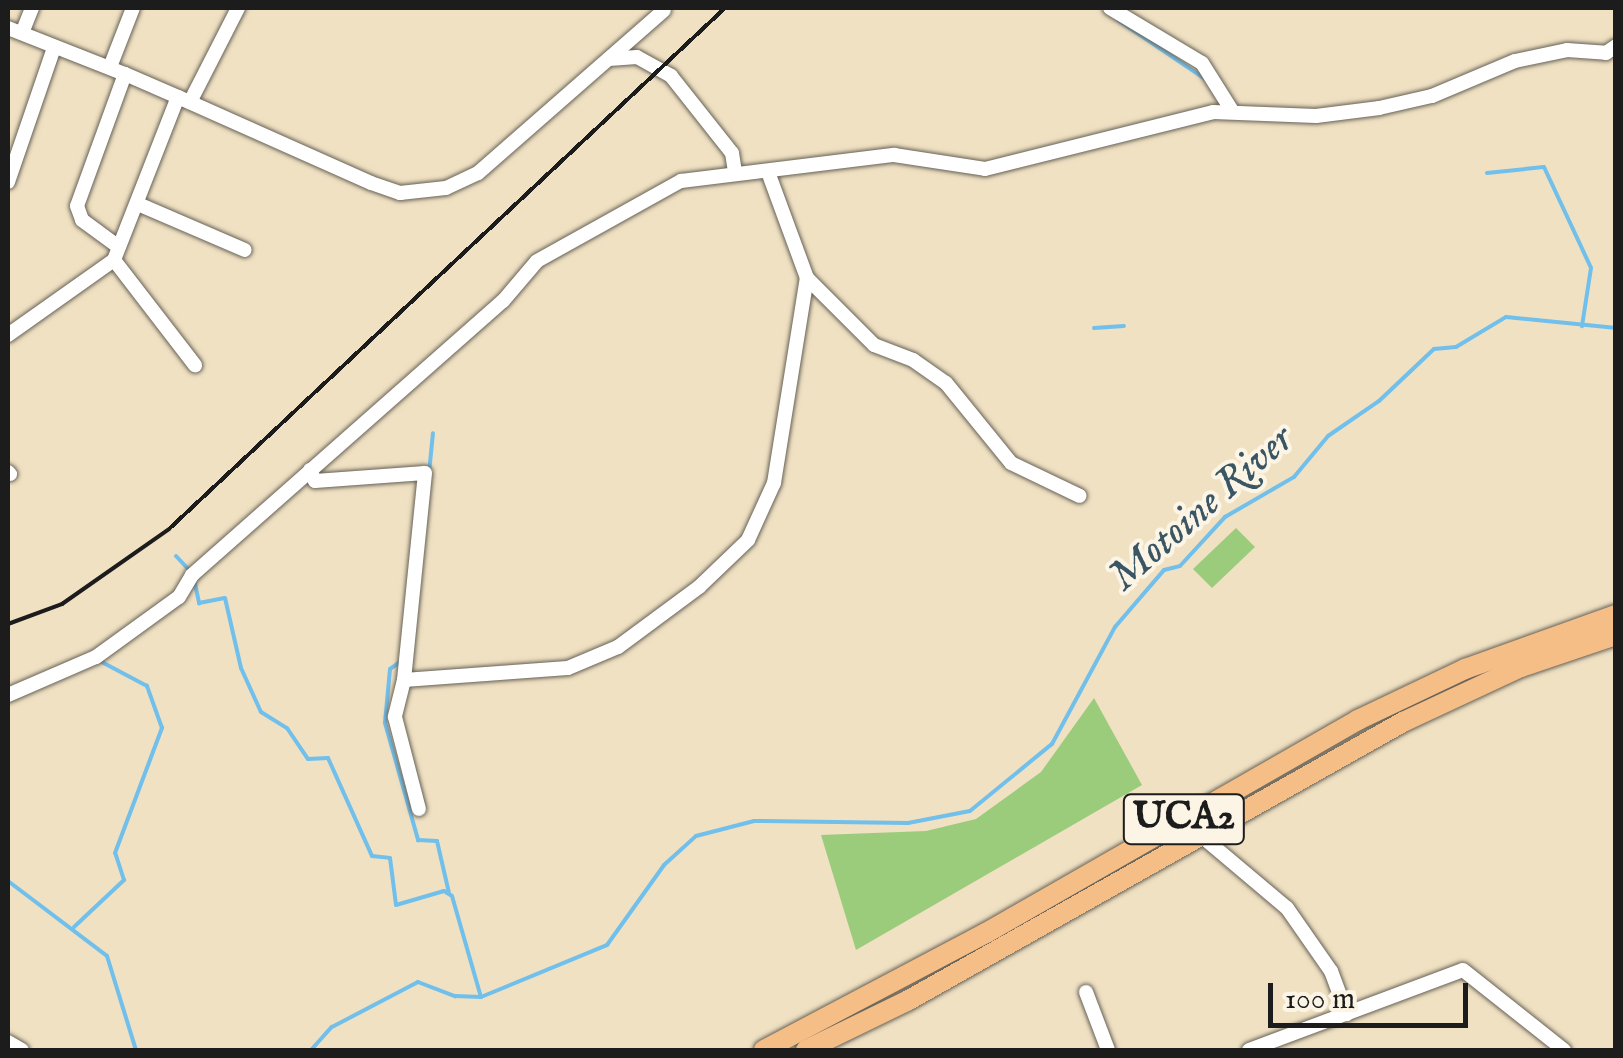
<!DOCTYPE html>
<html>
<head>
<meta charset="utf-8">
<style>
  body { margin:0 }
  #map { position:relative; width:1623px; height:1058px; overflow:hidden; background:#f0e1c3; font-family:"IM FELL English",serif }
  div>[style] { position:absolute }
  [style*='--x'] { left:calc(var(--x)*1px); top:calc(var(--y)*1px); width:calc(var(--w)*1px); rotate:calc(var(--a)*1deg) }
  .green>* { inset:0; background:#9acc7c }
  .stream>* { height:4px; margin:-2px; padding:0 2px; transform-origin:2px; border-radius:2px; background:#71bfeb }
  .roads { filter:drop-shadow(0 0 2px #666156) drop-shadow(0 0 2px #666156) }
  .minor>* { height:14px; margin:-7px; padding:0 7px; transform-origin:7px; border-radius:7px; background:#fff }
  .highway>* { height:20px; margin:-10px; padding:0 10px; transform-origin:10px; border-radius:10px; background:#f6be87 }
  .rail>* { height:4px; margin:-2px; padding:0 2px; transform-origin:2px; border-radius:2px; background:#1c1c1c }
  span { translate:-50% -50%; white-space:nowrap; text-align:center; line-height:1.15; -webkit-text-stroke:8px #fcf5e5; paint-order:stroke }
  .shield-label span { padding:2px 8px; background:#fcf5e5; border:2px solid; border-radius:8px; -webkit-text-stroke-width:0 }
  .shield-label { font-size:38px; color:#1c1c1c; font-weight:700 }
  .water-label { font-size:42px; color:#3a5564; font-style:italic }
  .frame { position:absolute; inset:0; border:10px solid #1c1c1c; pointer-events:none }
  .scale { position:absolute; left:1268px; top:983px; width:200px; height:45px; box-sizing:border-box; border:5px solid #1c1c1c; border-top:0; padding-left:12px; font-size:30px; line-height:35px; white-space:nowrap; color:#1c1c1c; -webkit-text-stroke:8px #fcf5e5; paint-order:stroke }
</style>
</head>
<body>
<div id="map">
  <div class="green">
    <div style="clip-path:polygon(1236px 528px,1255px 547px,1212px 588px,1193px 569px)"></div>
    <div style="clip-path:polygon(1094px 698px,1142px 785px,856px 950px,821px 835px,926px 831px,976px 819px,1041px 772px)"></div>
  </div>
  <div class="stream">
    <div style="--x:1118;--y:20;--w:105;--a:34.1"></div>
    <div style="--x:1487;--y:173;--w:57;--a:-6"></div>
    <div style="--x:1544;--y:167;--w:111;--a:65"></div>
    <div style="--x:1591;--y:268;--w:59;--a:98.8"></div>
    <div style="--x:1094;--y:328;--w:30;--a:-4"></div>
    <div style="--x:429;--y:473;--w:40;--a:-84.3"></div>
    <div style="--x:176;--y:556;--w:21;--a:47"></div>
    <div style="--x:194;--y:579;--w:25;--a:78"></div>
    <div style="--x:199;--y:603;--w:26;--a:-11"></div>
    <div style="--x:225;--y:598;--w:72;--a:77.1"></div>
    <div style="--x:241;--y:668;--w:48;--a:65.6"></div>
    <div style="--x:261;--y:712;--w:31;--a:32"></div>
    <div style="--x:287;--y:728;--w:37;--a:56"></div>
    <div style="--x:308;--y:759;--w:20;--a:-3"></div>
    <div style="--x:328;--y:758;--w:107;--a:65.8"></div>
    <div style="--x:372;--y:856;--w:18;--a:6"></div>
    <div style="--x:390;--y:858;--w:47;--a:82.7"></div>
    <div style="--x:396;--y:905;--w:50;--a:-16.3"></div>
    <div style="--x:444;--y:891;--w:9;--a:32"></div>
    <div style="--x:452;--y:896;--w:105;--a:74"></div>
    <div style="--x:400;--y:662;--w:12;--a:145"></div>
    <div style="--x:390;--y:669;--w:54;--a:95.3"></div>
    <div style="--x:385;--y:723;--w:122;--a:74.2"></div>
    <div style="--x:418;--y:840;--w:19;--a:3"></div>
    <div style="--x:437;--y:841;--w:53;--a:77"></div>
    <div style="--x:8;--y:881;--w:124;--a:37.1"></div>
    <div style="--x:107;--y:956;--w:98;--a:72.9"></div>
    <div style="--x:74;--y:927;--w:69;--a:-43.2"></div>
    <div style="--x:124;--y:880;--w:28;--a:-108"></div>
    <div style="--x:115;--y:853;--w:134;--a:-69.4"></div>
    <div style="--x:162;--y:728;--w:45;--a:-109.7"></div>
    <div style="--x:147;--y:686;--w:55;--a:-152"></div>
    <div style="--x:311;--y:1050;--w:31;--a:-48"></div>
    <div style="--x:332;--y:1027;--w:97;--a:-27.6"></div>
    <div style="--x:418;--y:982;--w:40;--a:21"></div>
    <div style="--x:455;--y:996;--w:26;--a:2"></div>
    <div style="--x:481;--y:997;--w:136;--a:-22.4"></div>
    <div style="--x:607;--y:945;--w:98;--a:-54.5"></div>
    <div style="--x:664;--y:865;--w:43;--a:-42.2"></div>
    <div style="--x:696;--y:836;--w:60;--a:-14.5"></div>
    <div style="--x:754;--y:821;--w:154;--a:0.7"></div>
    <div style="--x:908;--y:823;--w:63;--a:-11"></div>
    <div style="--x:970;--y:811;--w:106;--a:-39.3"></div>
    <div style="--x:1052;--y:744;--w:133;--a:-61.7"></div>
    <div style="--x:1115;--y:627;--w:75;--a:-49.3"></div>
    <div style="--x:1164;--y:570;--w:16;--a:-14"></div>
    <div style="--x:1180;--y:566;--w:67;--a:-47.4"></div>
    <div style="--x:1225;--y:517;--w:80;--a:-30.1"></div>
    <div style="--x:1294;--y:477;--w:53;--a:-50.3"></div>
    <div style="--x:1328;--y:436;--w:62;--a:-34.5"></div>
    <div style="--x:1379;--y:401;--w:76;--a:-43.4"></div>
    <div style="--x:1434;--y:349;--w:22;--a:-5"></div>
    <div style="--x:1456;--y:347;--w:58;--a:-31"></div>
    <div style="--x:1506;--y:317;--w:111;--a:5.7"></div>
  </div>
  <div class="roads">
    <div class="minor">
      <div style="--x:1110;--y:8;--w:107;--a:30.9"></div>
      <div style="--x:1202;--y:63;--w:54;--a:57.8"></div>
      <div style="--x:8;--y:28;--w:126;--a:21.5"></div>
      <div style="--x:22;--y:33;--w:27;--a:-68"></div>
      <div style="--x:609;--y:59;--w:28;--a:-4"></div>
      <div style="--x:637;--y:57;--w:39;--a:29"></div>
      <div style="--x:671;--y:76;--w:98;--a:51.6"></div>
      <div style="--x:732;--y:153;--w:18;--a:81"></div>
      <div style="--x:110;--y:67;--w:63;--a:-68.7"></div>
      <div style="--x:178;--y:97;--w:211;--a:24"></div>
      <div style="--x:371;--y:183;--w:31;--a:19"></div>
      <div style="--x:400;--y:193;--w:46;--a:-6.2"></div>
      <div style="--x:446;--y:188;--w:35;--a:-25"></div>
      <div style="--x:478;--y:173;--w:247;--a:-41.2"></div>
      <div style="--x:190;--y:102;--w:106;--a:-62.9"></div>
      <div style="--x:8;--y:182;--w:142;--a:-71.1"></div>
      <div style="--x:138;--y:204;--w:116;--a:23.3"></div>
      <div style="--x:114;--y:260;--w:133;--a:52.4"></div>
      <div style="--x:807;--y:278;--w:95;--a:45"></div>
      <div style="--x:874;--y:345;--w:42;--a:21"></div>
      <div style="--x:913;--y:360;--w:40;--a:34.9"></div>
      <div style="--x:946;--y:383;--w:103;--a:50.9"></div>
      <div style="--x:1011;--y:463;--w:76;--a:25.6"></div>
      <div style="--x:8;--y:335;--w:130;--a:-35.3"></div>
      <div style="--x:114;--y:260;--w:175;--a:-68.6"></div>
      <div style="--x:178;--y:97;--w:58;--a:-156.5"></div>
      <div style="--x:125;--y:74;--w:140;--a:110"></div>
      <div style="--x:77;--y:206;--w:15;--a:70"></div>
      <div style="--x:82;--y:220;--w:42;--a:36.3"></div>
      <div style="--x:310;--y:470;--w:12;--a:66"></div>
      <div style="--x:315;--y:481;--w:110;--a:-4.2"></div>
      <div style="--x:425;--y:473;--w:208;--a:95.8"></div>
      <div style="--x:404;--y:680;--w:164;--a:-4.2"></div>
      <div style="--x:568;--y:668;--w:54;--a:-22.8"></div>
      <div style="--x:618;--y:647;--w:101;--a:-36.5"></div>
      <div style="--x:699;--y:587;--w:68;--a:-43.8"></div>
      <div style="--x:748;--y:540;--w:63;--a:-65.5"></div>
      <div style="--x:774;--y:483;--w:208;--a:-80.9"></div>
      <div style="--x:807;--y:278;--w:113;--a:-110.2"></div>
      <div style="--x:8;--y:472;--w:3;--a:45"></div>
      <div style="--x:404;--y:680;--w:38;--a:104"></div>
      <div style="--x:395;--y:717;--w:95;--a:75.4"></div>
      <div style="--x:8;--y:695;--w:96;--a:-23.4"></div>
      <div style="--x:96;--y:657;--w:102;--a:-35.9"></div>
      <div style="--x:179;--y:597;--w:26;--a:-59"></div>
      <div style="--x:192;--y:575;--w:414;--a:-41.4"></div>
      <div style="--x:503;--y:301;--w:52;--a:-49.6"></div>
      <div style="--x:537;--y:261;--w:165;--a:-29.1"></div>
      <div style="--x:681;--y:181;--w:215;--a:-7"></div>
      <div style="--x:894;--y:155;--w:92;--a:8.7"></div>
      <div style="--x:985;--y:169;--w:235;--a:-14"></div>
      <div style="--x:1213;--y:112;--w:103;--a:2.2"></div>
      <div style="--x:1316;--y:116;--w:64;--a:-7.2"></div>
      <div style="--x:1379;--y:108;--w:54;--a:-12.8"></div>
      <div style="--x:1432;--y:96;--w:90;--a:-22.9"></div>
      <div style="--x:1515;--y:61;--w:53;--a:-11.9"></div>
      <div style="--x:1567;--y:50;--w:39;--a:4"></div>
      <div style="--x:1606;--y:53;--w:12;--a:-35"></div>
      <div style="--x:1199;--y:834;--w:115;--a:40.1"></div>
      <div style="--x:1287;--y:908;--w:77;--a:55.1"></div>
      <div style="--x:1331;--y:971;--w:46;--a:69.6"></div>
      <div style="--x:1086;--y:992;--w:62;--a:69.2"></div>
      <div style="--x:8;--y:1042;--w:16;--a:30"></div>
      <div style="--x:1249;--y:1050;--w:228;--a:-20.5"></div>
      <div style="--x:1463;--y:970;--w:129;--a:38.4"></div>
    </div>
    <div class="highway">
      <div style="--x:764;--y:1050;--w:251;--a:-27.8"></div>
      <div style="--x:986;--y:933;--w:429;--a:-29.8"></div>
      <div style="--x:1358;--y:720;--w:119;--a:-25.5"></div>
      <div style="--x:1465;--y:669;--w:160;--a:-19.7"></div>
      <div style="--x:806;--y:1050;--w:112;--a:-25.9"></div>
      <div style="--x:907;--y:1001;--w:569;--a:-29.36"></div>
      <div style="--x:1403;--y:722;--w:130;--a:-25"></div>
      <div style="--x:1521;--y:667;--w:100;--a:-18.6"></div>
    </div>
  </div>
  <div class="rail">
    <div style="--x:8;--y:624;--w:58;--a:-20.3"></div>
    <div style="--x:62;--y:604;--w:131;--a:-35"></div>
    <div style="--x:169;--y:529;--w:762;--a:-43.14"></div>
  </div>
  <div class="shield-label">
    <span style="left:1184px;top:819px">UCA2</span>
  </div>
  <div class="water-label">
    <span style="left:1202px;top:509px;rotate:-41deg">Motoine River</span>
  </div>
  <div class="frame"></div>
  <div class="scale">100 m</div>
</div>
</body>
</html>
